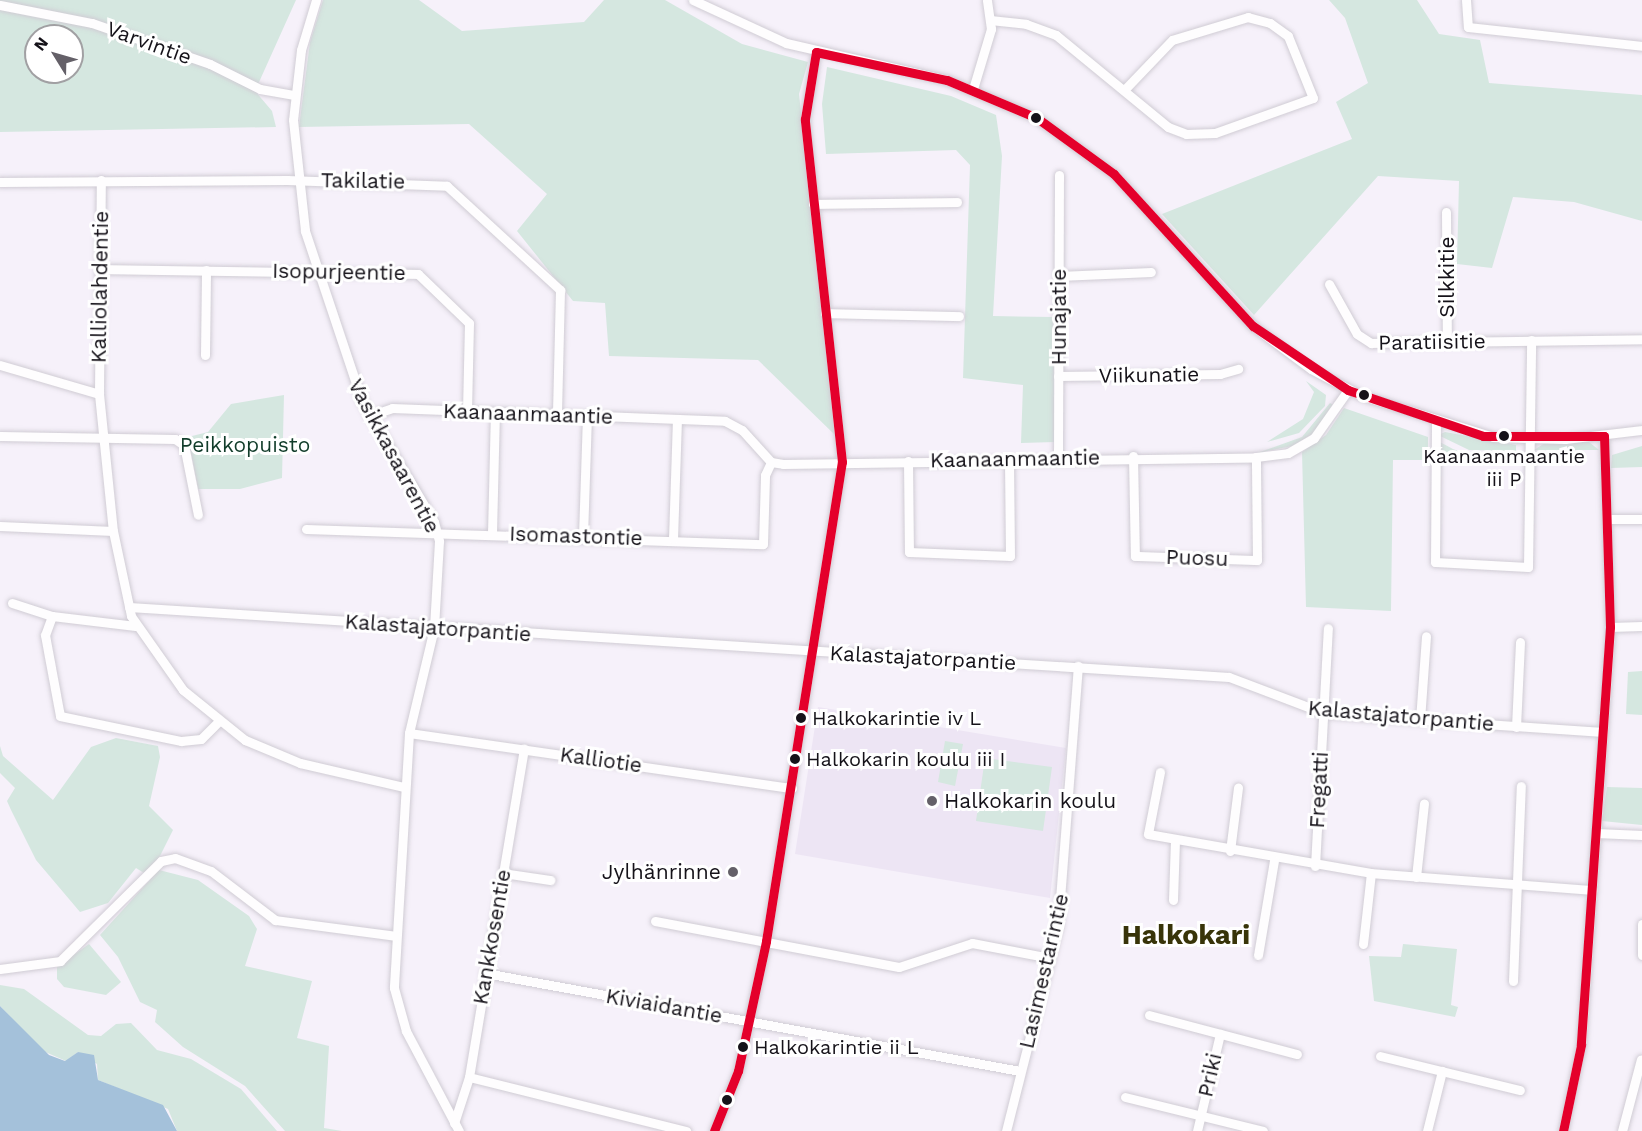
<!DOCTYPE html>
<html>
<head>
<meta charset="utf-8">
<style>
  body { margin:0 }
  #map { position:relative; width:1642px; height:1131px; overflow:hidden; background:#f6f1fa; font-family:"Work Sans",sans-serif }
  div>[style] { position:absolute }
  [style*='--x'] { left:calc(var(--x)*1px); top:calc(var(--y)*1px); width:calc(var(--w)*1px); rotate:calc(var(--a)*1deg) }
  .education>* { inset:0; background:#ede5f4 }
  .green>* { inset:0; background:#d5e7e0 }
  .water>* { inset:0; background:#a4c1da }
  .roads { filter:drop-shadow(0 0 2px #d0ccd4) drop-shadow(0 0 2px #d0ccd4) }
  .minor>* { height:9px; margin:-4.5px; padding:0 4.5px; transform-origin:4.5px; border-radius:4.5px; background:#fefdfe }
  .bus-1>* { height:9px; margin:-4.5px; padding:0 4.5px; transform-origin:4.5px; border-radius:4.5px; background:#e4002b }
  .dots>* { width:16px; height:16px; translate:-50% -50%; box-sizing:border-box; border:3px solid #fff; border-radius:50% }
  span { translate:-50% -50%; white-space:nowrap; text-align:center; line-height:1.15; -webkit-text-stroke:6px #fff; paint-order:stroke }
  .bus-label { font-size:20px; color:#151219 }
  .left { translate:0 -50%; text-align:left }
  .street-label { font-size:21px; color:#151219 }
  .park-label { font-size:21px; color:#113c2a }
  .poi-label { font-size:21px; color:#151219 }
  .right { translate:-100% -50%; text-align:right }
  .district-label { font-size:27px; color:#383409; font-weight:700 }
  .north { position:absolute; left:24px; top:24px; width:60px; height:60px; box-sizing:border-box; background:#fff; border:2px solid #a1a0a3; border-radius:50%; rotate:307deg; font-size:16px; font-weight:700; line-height:24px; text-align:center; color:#151219 }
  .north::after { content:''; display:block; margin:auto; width:21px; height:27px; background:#646068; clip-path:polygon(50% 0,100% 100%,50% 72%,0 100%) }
</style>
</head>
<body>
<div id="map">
  <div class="education">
    <div style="clip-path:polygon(818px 707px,1066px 748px,1050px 898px,795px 854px)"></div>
  </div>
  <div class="green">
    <div style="clip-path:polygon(evenodd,0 0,296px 0,255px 91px,272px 111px,276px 127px,0 132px,0 0,36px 36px,72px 36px,72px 72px,36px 72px,36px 36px)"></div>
    <div style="clip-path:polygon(323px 0,419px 0,462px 31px,584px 22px,604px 0,665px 0,742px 44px,808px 62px,799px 94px,835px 435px,758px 360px,609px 356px,605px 303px,573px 301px,517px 231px,547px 194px,469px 124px,299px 127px,310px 42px)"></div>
    <div style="clip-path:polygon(1329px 0,1417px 0,1439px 34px,1480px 40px,1489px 83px,1642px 95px,1642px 221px,1574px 202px,1513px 197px,1492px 268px,1457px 264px,1459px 181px,1378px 176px,1254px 315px,1162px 214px,1352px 139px,1336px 102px,1368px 83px,1345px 18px)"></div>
    <div style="clip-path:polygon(827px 67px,951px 96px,996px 115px,1002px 156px,993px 316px,1053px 317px,1055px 442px,1021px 443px,1023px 385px,963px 378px,970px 165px,956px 150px,826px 154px,822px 104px)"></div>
    <div style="clip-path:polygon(1306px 381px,1326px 395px,1325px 406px,1299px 433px,1267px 442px,1303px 419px,1314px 392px)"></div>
    <div style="clip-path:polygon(284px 395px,282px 478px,240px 489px,198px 489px,188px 437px,208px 432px,231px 404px)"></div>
    <div style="clip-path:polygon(1330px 403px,1335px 406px,1314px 433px,1292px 446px,1257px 453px,1302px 437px)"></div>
    <div style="clip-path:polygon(1344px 408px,1428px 437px,1428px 460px,1393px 460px,1391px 611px,1306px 607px,1302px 452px,1326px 435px)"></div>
    <div style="clip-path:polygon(1445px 432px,1516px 445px,1516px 451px,1469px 450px,1438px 435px)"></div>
    <div style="clip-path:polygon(1436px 440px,1453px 449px,1481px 459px,1435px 460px)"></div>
    <div style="clip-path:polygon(1589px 442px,1599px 450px,1534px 450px,1545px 443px)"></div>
    <div style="clip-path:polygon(1642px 446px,1642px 467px,1611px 468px,1612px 455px)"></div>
    <div style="clip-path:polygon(1642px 671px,1642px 715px,1626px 714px,1628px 672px)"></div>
    <div style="clip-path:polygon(116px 738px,158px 746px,160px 757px,149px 806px,173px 830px,160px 856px,144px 873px,136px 868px,108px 903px,80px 912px,36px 860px,11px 810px,7px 801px,15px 788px,0 773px,0 746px,3px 756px,53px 800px,91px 747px)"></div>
    <div style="clip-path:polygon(945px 741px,963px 744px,955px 786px,938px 782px)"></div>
    <div style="clip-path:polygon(985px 758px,1052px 767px,1043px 831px,976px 821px)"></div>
    <div style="clip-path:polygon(1607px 787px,1642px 788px,1642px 825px,1602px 821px)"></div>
    <div style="clip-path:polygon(159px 870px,198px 880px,249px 916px,257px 929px,245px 966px,312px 981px,297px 1038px,329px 1046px,324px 1128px,342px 1131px,285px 1131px,245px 1086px,183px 1047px,155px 1022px,157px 1010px,140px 1002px,118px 957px,100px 935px)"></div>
    <div style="clip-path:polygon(89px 944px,121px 982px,106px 995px,64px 987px,57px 979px,57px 967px)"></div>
    <div style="clip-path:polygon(1403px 944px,1457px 949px,1451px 1005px,1458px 1007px,1455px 1017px,1374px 1001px,1369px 956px,1401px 957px)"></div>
    <div style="clip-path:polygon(0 985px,24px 989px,88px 1035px,101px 1036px,116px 1024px,131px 1023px,157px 1050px,191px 1059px,241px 1089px,277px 1131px,177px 1131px,168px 1109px,98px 1080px,97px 1064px,78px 1052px,66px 1061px,43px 1051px,0 1006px)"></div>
  </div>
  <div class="water">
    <div style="clip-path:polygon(0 1006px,49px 1055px,65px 1061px,78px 1052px,94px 1055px,98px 1080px,163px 1105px,177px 1131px,0 1131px)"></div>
  </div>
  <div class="roads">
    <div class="minor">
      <div style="--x:316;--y:0;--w:52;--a:106.7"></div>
      <div style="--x:301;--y:50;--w:70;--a:96.5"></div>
      <div style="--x:293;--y:120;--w:112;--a:83.8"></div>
      <div style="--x:305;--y:231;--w:179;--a:71.5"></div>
      <div style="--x:362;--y:401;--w:141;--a:59.2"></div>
      <div style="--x:434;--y:522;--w:20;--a:75"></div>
      <div style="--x:439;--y:541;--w:87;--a:93.3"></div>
      <div style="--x:434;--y:628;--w:108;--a:103.4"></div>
      <div style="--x:409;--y:733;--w:255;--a:93.4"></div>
      <div style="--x:394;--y:988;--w:45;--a:74.4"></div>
      <div style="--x:406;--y:1031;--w:113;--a:62.1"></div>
      <div style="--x:693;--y:0;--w:102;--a:24.8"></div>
      <div style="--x:786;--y:43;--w:165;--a:12.9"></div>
      <div style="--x:947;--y:80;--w:98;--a:22.9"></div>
      <div style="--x:1037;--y:118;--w:95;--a:36"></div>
      <div style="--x:1114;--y:174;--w:206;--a:47.6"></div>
      <div style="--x:1253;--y:326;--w:72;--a:36.6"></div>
      <div style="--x:1311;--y:369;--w:55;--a:28"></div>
      <div style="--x:1360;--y:395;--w:139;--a:17.5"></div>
      <div style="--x:1493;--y:437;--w:72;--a:1.6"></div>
      <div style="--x:1565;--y:439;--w:78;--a:-6.7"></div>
      <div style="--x:1466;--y:0;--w:27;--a:86"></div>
      <div style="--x:1468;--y:27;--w:175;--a:6.2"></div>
      <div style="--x:0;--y:5;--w:94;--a:11.1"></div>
      <div style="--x:92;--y:23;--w:125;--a:19.2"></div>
      <div style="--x:210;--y:64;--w:56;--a:26.6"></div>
      <div style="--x:260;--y:89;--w:35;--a:10"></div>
      <div style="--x:990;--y:20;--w:36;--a:6"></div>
      <div style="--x:1026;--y:24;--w:32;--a:20"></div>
      <div style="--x:1056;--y:35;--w:145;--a:39.4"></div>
      <div style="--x:1168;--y:127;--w:19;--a:21"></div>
      <div style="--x:1186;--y:134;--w:29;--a:-2"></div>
      <div style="--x:1215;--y:133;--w:104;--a:-19.7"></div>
      <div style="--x:1313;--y:98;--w:67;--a:-112"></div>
      <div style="--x:1288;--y:36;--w:22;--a:-144"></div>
      <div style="--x:1270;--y:23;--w:23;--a:-165"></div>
      <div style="--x:1248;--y:17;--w:79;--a:163.2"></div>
      <div style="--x:1172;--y:40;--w:68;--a:133.8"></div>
      <div style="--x:973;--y:89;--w:63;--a:-73.3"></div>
      <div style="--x:991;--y:29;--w:29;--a:-98"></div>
      <div style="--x:0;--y:182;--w:287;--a:-0.4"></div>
      <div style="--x:287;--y:180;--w:160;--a:2.1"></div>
      <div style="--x:447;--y:186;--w:154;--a:42.6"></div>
      <div style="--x:560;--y:290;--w:125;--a:91.4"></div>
      <div style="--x:813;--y:204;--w:144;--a:-0.8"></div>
      <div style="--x:1446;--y:212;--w:130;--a:89.6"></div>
      <div style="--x:100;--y:269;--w:318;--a:0.9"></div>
      <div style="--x:418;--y:274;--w:71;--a:43.9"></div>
      <div style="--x:469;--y:323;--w:89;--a:91.3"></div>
      <div style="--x:1059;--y:276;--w:92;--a:-2.5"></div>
      <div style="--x:1329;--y:284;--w:57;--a:60.8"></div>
      <div style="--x:1357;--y:334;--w:17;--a:33"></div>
      <div style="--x:1371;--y:343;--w:271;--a:-0.8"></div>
      <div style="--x:825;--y:313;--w:134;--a:1.3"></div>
      <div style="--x:205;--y:355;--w:85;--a:-89.3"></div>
      <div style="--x:0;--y:365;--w:103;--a:16.3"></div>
      <div style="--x:99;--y:394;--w:138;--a:84.2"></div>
      <div style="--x:113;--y:531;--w:87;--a:78"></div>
      <div style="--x:131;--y:616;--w:90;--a:54.9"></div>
      <div style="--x:183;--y:690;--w:80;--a:38.9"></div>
      <div style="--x:245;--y:740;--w:60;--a:22.7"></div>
      <div style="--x:300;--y:763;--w:107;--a:13"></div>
      <div style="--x:1058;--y:376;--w:162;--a:-0.7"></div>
      <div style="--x:1220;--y:374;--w:19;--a:-16"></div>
      <div style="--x:99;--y:394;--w:214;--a:-89.5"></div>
      <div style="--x:369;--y:416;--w:24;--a:-19"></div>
      <div style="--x:392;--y:408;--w:333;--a:2.2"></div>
      <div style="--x:725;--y:421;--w:19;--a:28"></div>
      <div style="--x:742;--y:430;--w:43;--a:47.8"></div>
      <div style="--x:771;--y:462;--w:12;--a:9"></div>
      <div style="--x:783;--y:464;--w:473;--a:-0.8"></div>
      <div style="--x:1256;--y:457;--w:32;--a:-7"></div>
      <div style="--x:1288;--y:453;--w:30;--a:-30"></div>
      <div style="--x:1314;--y:438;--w:59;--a:-54.7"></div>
      <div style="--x:1436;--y:422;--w:140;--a:90.4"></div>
      <div style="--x:1435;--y:562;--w:93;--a:3.1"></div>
      <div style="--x:1528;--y:567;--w:227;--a:-89.2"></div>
      <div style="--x:0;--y:436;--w:175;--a:1"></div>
      <div style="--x:175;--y:439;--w:11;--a:34"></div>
      <div style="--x:184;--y:445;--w:71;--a:78.7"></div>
      <div style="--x:1133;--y:456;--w:100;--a:88.9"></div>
      <div style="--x:1135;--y:556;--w:122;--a:1.9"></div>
      <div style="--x:1257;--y:560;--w:103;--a:-90.6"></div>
      <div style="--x:1058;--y:459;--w:284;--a:-89.8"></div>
      <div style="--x:908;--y:461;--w:91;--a:89.4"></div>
      <div style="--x:909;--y:552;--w:101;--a:2.3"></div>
      <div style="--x:1010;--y:556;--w:96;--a:-90.6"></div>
      <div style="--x:1608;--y:519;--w:34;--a:0"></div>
      <div style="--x:0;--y:526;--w:113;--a:2.5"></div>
      <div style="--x:306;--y:529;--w:457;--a:1.9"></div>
      <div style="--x:763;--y:544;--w:69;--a:-88.3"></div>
      <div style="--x:765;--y:475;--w:14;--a:-65"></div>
      <div style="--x:492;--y:533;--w:119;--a:-88.6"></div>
      <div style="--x:583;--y:536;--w:119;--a:-88.1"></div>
      <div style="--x:673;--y:539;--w:120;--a:-88.1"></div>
      <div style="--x:12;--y:603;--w:42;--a:18"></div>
      <div style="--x:52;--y:616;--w:84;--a:6.9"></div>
      <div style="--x:129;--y:607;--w:1102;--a:3.64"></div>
      <div style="--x:1229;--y:677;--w:102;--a:20.8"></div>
      <div style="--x:1324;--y:713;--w:279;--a:3.9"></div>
      <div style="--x:52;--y:616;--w:20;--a:110"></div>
      <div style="--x:45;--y:635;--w:82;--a:79.5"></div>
      <div style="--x:60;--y:716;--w:124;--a:11.7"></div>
      <div style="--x:181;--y:741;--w:20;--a:-6"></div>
      <div style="--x:201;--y:739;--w:24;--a:-45"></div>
      <div style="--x:1610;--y:627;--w:32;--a:-2"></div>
      <div style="--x:1420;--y:720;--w:84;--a:-85.9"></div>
      <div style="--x:1516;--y:727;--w:85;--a:-87.3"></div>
      <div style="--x:409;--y:733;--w:387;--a:8.2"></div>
      <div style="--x:1160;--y:772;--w:63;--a:101"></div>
      <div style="--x:1148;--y:834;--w:226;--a:9.9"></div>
      <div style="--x:1371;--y:873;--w:222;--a:4.4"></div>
      <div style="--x:1596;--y:833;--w:46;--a:2.5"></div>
      <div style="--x:1230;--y:851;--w:64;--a:-82.8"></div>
      <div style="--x:1315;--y:866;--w:238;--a:-86.9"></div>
      <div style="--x:503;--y:873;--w:48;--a:8.5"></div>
      <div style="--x:1416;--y:877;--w:74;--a:-83.8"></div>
      <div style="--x:1173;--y:900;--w:60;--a:-88.1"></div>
      <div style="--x:655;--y:921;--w:248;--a:10.7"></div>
      <div style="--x:899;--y:967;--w:77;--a:-18.2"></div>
      <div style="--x:972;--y:943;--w:79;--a:10.9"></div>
      <div style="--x:1642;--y:924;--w:31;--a:90"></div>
      <div style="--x:1363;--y:944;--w:71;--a:-83.6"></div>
      <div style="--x:1258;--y:955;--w:96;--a:-80.4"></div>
      <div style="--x:0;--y:969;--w:61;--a:-7.6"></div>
      <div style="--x:60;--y:961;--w:142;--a:-44.7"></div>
      <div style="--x:161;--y:861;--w:14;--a:-12"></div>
      <div style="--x:175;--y:858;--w:38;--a:20"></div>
      <div style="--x:211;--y:871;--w:81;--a:37.4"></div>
      <div style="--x:275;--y:920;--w:122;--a:7.5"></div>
      <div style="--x:485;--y:973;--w:544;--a:10.38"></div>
      <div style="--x:1513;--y:981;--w:195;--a:-87.7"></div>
      <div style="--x:1149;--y:1015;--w:153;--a:14.8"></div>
      <div style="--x:1380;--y:1056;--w:144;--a:13.7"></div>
      <div style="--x:469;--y:1077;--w:224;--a:14"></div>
      <div style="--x:1125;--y:1097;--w:142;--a:13.8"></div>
      <div style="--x:454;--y:1123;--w:48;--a:-71.9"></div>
      <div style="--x:469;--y:1077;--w:333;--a:-80.5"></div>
      <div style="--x:714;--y:1131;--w:65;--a:-68.2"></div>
      <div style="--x:738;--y:1071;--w:133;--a:-77.8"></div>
      <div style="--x:766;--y:941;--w:485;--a:-81"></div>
      <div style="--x:842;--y:462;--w:345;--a:-96.2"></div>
      <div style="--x:805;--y:119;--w:68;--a:-80.7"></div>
      <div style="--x:1006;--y:1131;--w:212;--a:-75.8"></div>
      <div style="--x:1058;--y:925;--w:260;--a:-85.6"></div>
      <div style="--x:1197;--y:1131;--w:100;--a:-76.7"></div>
      <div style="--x:1427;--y:1131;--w:62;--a:-76"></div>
      <div style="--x:1563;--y:1131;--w:88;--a:-78.2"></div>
      <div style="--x:1581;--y:1045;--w:419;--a:-86"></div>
      <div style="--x:1610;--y:627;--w:191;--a:-91.8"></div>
      <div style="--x:1622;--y:1131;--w:74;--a:-75.2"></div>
    </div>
  </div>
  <div class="bus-1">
    <div style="--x:714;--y:1131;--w:65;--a:-68.2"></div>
    <div style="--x:738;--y:1071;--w:133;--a:-77.8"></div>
    <div style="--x:766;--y:941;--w:485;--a:-81"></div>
    <div style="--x:842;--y:462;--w:345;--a:-96.2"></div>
    <div style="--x:805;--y:119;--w:68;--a:-80.7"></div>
    <div style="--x:816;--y:52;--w:134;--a:12.1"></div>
    <div style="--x:947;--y:80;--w:98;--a:22.9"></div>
    <div style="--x:1037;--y:118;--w:95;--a:36"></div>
    <div style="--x:1114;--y:174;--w:206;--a:47.6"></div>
    <div style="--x:1253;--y:326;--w:115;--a:34"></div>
    <div style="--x:1348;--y:390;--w:143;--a:18.8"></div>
    <div style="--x:1483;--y:436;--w:121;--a:0"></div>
    <div style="--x:1604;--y:436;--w:191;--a:88.2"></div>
    <div style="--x:1610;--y:627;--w:419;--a:94"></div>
    <div style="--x:1581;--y:1045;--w:88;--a:101.8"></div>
  </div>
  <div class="dots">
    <div style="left:1036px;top:118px;background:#151219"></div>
    <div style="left:1364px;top:395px;background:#151219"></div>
    <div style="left:1504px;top:436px;background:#151219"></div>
    <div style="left:801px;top:718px;background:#151219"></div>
    <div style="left:795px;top:759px;background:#151219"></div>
    <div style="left:932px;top:801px;background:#646068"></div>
    <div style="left:733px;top:872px;background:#646068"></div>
    <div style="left:743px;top:1047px;background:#151219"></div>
    <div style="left:727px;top:1100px;background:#151219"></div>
  </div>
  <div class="bus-label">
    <span style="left:1504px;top:468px">Kaanaanmaantie<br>iii P</span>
    <span class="left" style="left:812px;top:718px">Halkokarintie iv L</span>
    <span class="left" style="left:806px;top:759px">Halkokarin koulu iii I</span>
    <span class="left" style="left:754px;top:1047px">Halkokarintie ii L</span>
  </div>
  <div class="street-label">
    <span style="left:149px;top:43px;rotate:20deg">Varvintie</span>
    <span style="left:363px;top:181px;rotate:1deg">Takilatie</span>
    <span style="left:339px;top:272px;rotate:1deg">Isopurjeentie</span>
    <span style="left:1447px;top:277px;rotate:-90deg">Silkkitie</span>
    <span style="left:100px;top:287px;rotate:-89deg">Kalliolahdentie</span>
    <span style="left:1059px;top:317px;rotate:-90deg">Hunajatie</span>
    <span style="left:1432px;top:342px;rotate:-1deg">Paratiisitie</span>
    <span style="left:1149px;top:375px;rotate:-1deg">Viikunatie</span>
    <span style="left:528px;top:414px;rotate:2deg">Kaanaanmaantie</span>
    <span style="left:394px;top:456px;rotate:62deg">Vasikkasaarentie</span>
    <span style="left:1015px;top:459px;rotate:-1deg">Kaanaanmaantie</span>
    <span style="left:576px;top:536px;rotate:2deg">Isomastontie</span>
    <span style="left:1197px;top:558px;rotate:2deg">Puosu</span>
    <span style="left:438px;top:628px;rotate:4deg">Kalastajatorpantie</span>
    <span style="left:923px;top:658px;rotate:3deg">Kalastajatorpantie</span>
    <span style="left:1401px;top:716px;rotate:5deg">Kalastajatorpantie</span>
    <span style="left:601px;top:760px;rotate:8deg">Kalliotie</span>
    <span style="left:1319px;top:790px;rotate:-87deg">Fregatti</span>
    <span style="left:492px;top:937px;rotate:-80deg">Kankkosentie</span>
    <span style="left:1044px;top:971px;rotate:-77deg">Lasimestarintie</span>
    <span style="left:664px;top:1006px;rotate:10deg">Kiviaidantie</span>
    <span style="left:1210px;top:1075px;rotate:-77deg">Priki</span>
  </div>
  <div class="park-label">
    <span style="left:245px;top:445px">Peikkopuisto</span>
  </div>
  <div class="poi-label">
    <span class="left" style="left:944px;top:801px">Halkokarin koulu</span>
    <span class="right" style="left:721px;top:872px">Jylhänrinne</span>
  </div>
  <div class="district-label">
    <span style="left:1186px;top:936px">Halkokari</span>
  </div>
  <div class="north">N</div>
</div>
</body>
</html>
